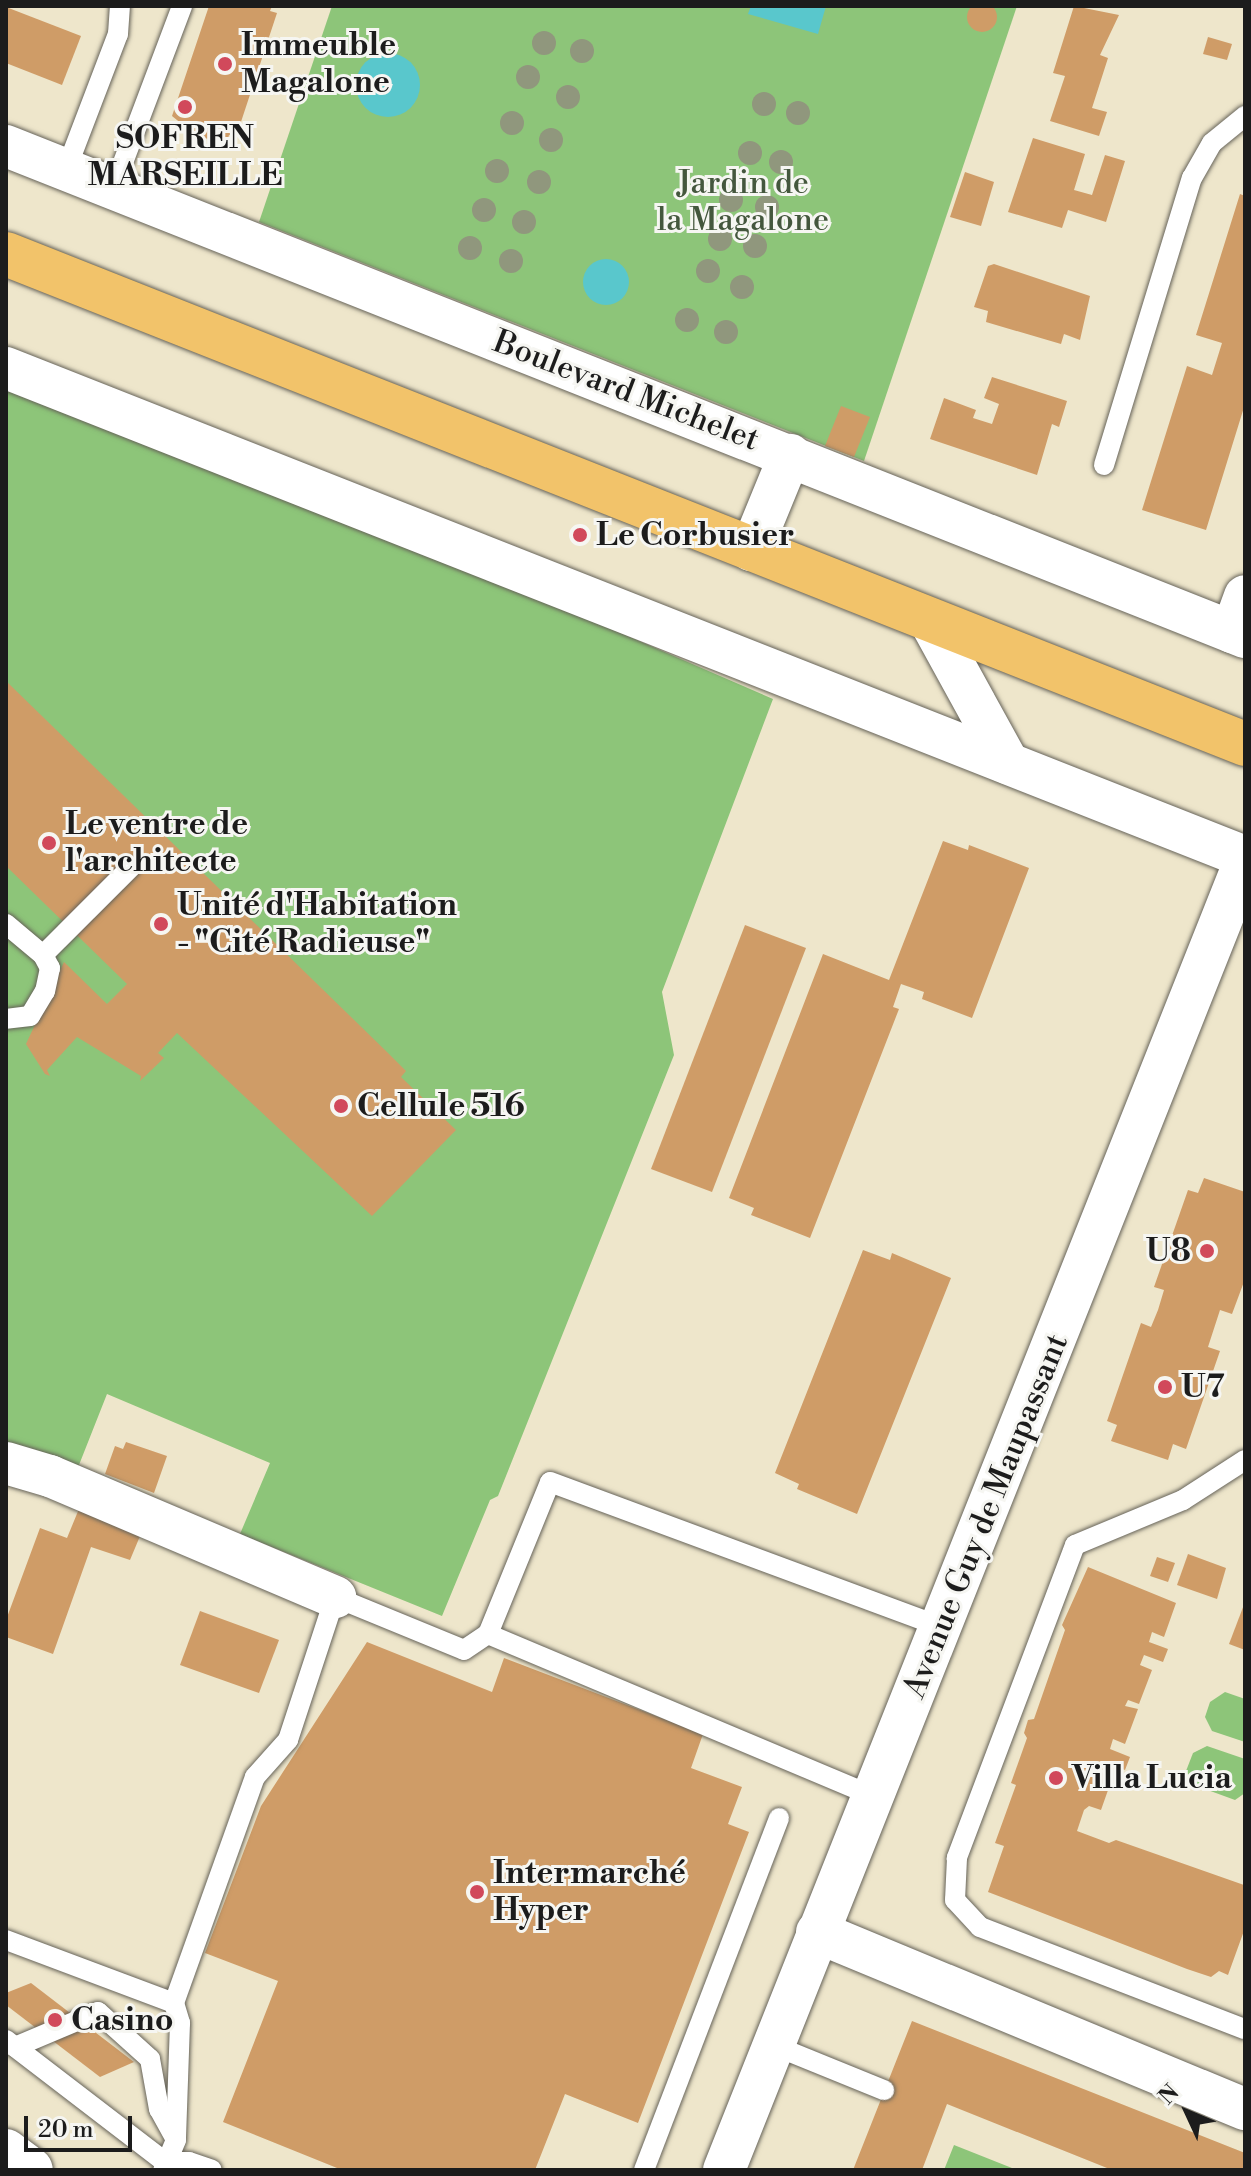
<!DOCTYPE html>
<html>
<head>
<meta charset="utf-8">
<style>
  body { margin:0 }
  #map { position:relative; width:1251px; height:2176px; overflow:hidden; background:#eee6cb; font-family:"Libre Bodoni",serif }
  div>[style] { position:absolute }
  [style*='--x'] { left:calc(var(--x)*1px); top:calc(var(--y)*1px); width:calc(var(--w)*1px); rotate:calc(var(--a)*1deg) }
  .green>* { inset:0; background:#8dc579 }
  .water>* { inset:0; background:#59c7cc }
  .round { border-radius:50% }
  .building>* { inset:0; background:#cf9c67 }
  .roads { filter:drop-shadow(0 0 2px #666359) drop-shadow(0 0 2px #666359) }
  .service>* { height:20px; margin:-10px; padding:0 10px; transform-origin:10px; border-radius:10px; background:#fff }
  .minor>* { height:42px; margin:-21px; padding:0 21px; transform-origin:21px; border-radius:21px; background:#fff }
  .tertiary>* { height:44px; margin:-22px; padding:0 22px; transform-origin:22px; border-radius:22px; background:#fff }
  .primary>* { height:44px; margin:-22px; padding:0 22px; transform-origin:22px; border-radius:22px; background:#f2c36a }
  .trees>* { width:24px; height:24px; margin:-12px; border-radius:50%; background:#90977d }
  .dots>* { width:22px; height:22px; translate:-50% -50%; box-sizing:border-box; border:4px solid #f6f6f2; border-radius:50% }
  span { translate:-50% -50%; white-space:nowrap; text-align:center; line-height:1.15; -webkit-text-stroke:6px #f6f6f2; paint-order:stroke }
  .poi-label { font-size:32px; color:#1c1c1c; font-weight:700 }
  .left { translate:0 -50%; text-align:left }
  .right { translate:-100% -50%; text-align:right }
  .park-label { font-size:32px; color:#44573d }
  .street-label { font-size:32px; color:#1c1c1c }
  .frame { position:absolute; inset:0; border:8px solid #1c1c1c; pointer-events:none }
  .north { position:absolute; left:1147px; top:2072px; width:80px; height:80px; -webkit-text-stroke:6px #f6f6f2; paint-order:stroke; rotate:314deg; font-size:22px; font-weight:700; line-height:32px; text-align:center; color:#1c1c1c }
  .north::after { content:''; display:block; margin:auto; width:28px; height:36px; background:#1c1c1c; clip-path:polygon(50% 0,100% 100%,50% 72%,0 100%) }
  .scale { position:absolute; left:24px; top:2116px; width:108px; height:36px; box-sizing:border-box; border:4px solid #1c1c1c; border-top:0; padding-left:10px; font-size:24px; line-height:28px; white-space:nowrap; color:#1c1c1c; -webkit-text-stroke:6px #f6f6f2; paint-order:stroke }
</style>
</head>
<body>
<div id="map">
  <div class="green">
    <div style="clip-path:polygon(332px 6px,1017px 6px,864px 461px,259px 222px)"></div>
    <div style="clip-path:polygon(6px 388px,570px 611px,773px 699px,662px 992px,674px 1055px,498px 1496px,490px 1500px,442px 1616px,240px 1534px,270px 1463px,107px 1394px,77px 1470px,6px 1443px)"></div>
    <div style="clip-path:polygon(1225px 1692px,1245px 1699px,1245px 1742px,1212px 1731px,1205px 1717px,1210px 1702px)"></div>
    <div style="clip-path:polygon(1207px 1746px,1245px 1759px,1245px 1793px,1235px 1800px,1194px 1785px,1186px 1771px,1193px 1753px)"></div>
    <div style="clip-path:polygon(954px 2145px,1017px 2170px,944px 2170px)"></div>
  </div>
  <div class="water">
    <div style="clip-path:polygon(751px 6px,826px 6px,818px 34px,748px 14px)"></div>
    <div class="round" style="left:356px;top:53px;width:64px;height:64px"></div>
    <div class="round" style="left:583px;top:259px;width:46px;height:46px"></div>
  </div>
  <div class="building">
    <div class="round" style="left:967px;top:2px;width:30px;height:30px"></div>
    <div style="clip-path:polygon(209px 6px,272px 6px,270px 11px,277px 13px,236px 137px,229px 135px,227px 142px,198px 137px,172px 116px)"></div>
    <div style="clip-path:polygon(1074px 6px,1119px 15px,1100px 55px,1108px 58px,1092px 108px,1107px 112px,1099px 136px,1050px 121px,1065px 76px,1053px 73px)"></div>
    <div style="clip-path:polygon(6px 7px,81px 36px,62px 85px,6px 63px)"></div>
    <div style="clip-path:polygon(1208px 37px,1232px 44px,1227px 60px,1203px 54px)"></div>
    <div style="clip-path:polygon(1033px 138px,1085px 154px,1074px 190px,1092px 195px,1105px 155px,1125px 161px,1106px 222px,1068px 210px,1062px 228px,1008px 212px)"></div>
    <div style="clip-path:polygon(965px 172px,994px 182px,981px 226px,950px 217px)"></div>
    <div style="clip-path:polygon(1240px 194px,1245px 196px,1245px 404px,1206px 530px,1142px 510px,1187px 366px,1212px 375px,1222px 343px,1196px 335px)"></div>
    <div style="clip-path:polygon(994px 264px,1090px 296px,1080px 340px,1064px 334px,1061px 344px,986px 322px,988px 311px,974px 307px,988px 266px)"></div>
    <div style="clip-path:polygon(992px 377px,1067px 401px,1059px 427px,1052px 424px,1037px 475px,930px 439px,944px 398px,976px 410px,973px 418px,992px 424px,999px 404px,984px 398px)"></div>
    <div style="clip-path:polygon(841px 406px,870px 417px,854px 457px,825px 446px)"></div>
    <div style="clip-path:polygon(6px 681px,387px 1052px,406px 1071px,401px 1077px,456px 1130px,372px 1216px,177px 1033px,158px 1053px,164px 1058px,140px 1081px,141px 1076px,77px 1037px,47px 1070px,50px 1076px,45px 1074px,26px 1044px,64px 962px,107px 1004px,127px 984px,6px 866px)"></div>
    <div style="clip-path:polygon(943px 841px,968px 850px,969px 845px,1029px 868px,972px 1018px,922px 999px,924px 992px,901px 984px,893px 1007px,899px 1009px,810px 1238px,751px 1215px,754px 1208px,729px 1198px,823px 954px,889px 980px)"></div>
    <div style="clip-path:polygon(745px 925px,806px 948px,712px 1192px,651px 1169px)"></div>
    <div style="clip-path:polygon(1204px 1178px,1245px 1192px,1245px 1279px,1232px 1314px,1220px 1310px,1208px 1347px,1220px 1351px,1186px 1449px,1173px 1444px,1168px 1460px,1111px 1441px,1117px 1425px,1107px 1421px,1141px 1323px,1151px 1327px,1158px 1310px,1164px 1290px,1154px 1287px,1188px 1190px,1198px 1193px)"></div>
    <div style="clip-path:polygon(863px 1250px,890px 1260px,892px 1253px,951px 1278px,857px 1514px,797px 1489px,799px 1484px,775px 1473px)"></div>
    <div style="clip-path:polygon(126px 1442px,167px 1456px,154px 1493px,105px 1474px,115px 1446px,123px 1449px)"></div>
    <div style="clip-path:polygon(81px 1504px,143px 1529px,130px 1560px,91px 1547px,53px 1654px,6px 1637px,6px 1620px,40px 1528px,67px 1538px)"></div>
    <div style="clip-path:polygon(1188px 1554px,1226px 1568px,1217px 1599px,1177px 1585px)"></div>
    <div style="clip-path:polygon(1157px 1557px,1175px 1563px,1168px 1582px,1150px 1576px)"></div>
    <div style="clip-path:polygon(1088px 1567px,1176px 1603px,1164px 1637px,1152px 1632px,1149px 1642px,1168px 1649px,1163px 1662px,1144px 1655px,1140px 1665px,1152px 1670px,1139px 1704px,1128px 1700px,1125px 1706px,1138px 1709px,1125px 1744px,1113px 1739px,1110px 1749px,1130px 1757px,1125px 1770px,1105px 1763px,1101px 1772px,1113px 1776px,1101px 1810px,1089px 1806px,1084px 1810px,1077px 1831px,1109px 1843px,1116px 1840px,1244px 1885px,1245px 1928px,1228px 1975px,1219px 1971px,1211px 1977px,1187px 1969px,988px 1892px,1004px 1846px,995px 1843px,1016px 1785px,1011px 1783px,1027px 1738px,1024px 1733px,1028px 1720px,1034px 1719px,1065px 1630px,1062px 1625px)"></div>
    <div style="clip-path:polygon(1245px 1602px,1245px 1650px,1229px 1644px)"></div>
    <div style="clip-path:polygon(200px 1611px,279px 1640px,259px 1693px,180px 1665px)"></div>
    <div style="clip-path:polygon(367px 1642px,492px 1692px,504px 1658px,703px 1734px,691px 1768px,742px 1787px,728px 1824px,749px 1832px,638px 2123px,565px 2094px,535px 2170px,342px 2170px,223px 2122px,278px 1981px,205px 1953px,261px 1806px)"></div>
    <div style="clip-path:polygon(31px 1983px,134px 2062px,100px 2077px,6px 2005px,6px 1993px)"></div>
    <div style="clip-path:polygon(912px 2021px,1245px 2153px,1245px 2170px,1112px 2170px,947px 2104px,922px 2170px,853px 2170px)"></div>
  </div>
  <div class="roads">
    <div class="service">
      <div style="--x:66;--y:170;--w:146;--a:-69.1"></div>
      <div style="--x:118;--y:34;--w:28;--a:-86"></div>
      <div style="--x:113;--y:189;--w:196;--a:-69.3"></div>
      <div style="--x:1104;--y:465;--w:300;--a:-73"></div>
      <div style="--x:1192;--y:178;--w:40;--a:-60.3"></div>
      <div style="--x:1212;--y:143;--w:43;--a:-39.3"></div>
      <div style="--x:6;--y:924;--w:48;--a:40"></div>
      <div style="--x:43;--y:955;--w:15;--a:62"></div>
      <div style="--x:50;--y:968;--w:24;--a:102"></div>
      <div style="--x:45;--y:991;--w:29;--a:121"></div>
      <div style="--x:30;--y:1016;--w:24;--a:173"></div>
      <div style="--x:43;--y:955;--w:124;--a:-45"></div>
      <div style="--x:1245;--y:1460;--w:74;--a:147.2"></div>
      <div style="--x:1183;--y:1500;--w:117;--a:157.4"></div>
      <div style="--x:1075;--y:1545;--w:335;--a:110.7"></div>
      <div style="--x:957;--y:1858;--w:42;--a:92.7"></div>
      <div style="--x:955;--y:1900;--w:37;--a:47"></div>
      <div style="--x:980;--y:1927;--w:284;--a:21.1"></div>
      <div style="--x:873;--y:1796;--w:418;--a:-157.2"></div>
      <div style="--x:488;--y:1634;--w:164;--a:-67.8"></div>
      <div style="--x:550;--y:1482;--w:418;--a:20.3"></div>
      <div style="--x:6;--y:1940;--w:179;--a:20.6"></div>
      <div style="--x:174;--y:2003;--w:21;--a:73"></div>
      <div style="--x:180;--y:2023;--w:117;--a:92"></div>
      <div style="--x:176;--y:2140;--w:33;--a:113"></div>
      <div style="--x:174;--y:2003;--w:240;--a:-70.3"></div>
      <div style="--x:255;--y:1777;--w:50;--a:-48.3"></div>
      <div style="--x:288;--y:1740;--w:151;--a:-71.8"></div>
      <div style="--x:335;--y:1597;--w:139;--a:22.3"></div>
      <div style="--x:464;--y:1650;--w:29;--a:-34"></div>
      <div style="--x:6;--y:2040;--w:200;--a:37.5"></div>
      <div style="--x:165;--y:2162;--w:24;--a:0"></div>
      <div style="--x:189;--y:2162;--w:24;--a:19"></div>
      <div style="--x:773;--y:2045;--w:120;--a:22.1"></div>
      <div style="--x:15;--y:2047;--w:90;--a:-22.9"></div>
      <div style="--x:98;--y:2012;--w:70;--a:42.1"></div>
      <div style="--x:150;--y:2059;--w:51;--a:79.8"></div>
      <div style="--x:159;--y:2109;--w:35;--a:61"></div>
      <div style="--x:644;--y:2170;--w:377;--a:-69"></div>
    </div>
    <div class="minor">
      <div style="--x:6;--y:146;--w:1333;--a:21.62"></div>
      <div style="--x:6;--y:368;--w:1332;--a:21.54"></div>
      <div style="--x:751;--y:550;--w:103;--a:-67.7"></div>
      <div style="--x:931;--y:623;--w:160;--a:61.2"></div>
      <div style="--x:1232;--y:632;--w:38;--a:-70"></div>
      <div style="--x:6;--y:1463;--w:46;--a:16.5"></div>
      <div style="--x:50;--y:1476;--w:310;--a:23"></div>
      <div style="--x:817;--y:1932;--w:463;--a:22.5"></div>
      <div style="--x:724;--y:2170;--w:1409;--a:-68.3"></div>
    </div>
    <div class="tertiary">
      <div style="--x:6;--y:2151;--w:31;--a:37"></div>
    </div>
    <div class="primary">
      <div style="--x:6;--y:254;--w:1332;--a:21.58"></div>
    </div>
  </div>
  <div class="trees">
    <div style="left:544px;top:43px"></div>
    <div style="left:582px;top:51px"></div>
    <div style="left:528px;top:77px"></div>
    <div style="left:568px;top:97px"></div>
    <div style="left:764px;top:104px"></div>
    <div style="left:798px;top:113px"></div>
    <div style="left:512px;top:123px"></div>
    <div style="left:551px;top:140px"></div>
    <div style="left:750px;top:153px"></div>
    <div style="left:781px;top:162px"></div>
    <div style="left:497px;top:171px"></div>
    <div style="left:539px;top:182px"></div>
    <div style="left:731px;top:200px"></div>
    <div style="left:767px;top:207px"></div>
    <div style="left:484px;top:210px"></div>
    <div style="left:524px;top:222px"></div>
    <div style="left:720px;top:239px"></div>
    <div style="left:755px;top:246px"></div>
    <div style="left:470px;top:248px"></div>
    <div style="left:511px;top:261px"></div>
    <div style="left:708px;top:271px"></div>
    <div style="left:742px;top:287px"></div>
    <div style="left:687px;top:320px"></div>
    <div style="left:726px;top:332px"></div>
  </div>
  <div class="dots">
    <div style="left:225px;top:64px;background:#d1495b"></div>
    <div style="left:185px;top:107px;background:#d1495b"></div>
    <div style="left:580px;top:535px;background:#d1495b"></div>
    <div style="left:49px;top:843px;background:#d1495b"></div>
    <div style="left:161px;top:924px;background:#d1495b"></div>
    <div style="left:341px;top:1106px;background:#d1495b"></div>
    <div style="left:1207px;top:1251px;background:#d1495b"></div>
    <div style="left:1165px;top:1387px;background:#d1495b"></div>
    <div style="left:1056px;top:1778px;background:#d1495b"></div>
    <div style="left:477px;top:1892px;background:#d1495b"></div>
    <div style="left:55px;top:2020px;background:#d1495b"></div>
  </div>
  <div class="poi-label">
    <span class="left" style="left:241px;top:64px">Immeuble<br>Magalone</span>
    <span style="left:185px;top:157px">SOFREN<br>MARSEILLE</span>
    <span class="left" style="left:596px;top:535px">Le Corbusier</span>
    <span class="left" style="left:65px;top:843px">Le ventre de<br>l'architecte</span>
    <span class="left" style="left:177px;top:924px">Unité d'Habitation<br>- "Cité Radieuse"</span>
    <span class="left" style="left:357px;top:1106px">Cellule 516</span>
    <span class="right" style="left:1191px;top:1251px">U8</span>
    <span class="left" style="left:1181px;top:1387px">U7</span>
    <span class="left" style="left:1072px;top:1778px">Villa Lucia</span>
    <span class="left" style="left:493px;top:1892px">Intermarché<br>Hyper</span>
    <span class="left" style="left:71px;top:2020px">Casino</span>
  </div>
  <div class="park-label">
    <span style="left:743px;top:202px">Jardin de<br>la Magalone</span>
  </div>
  <div class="street-label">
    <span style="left:626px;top:391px;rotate:21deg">Boulevard Michelet</span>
    <span style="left:986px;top:1516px;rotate:-68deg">Avenue Guy de Maupassant</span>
  </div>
  <div class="frame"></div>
  <div class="north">N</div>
  <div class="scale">20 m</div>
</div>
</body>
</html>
